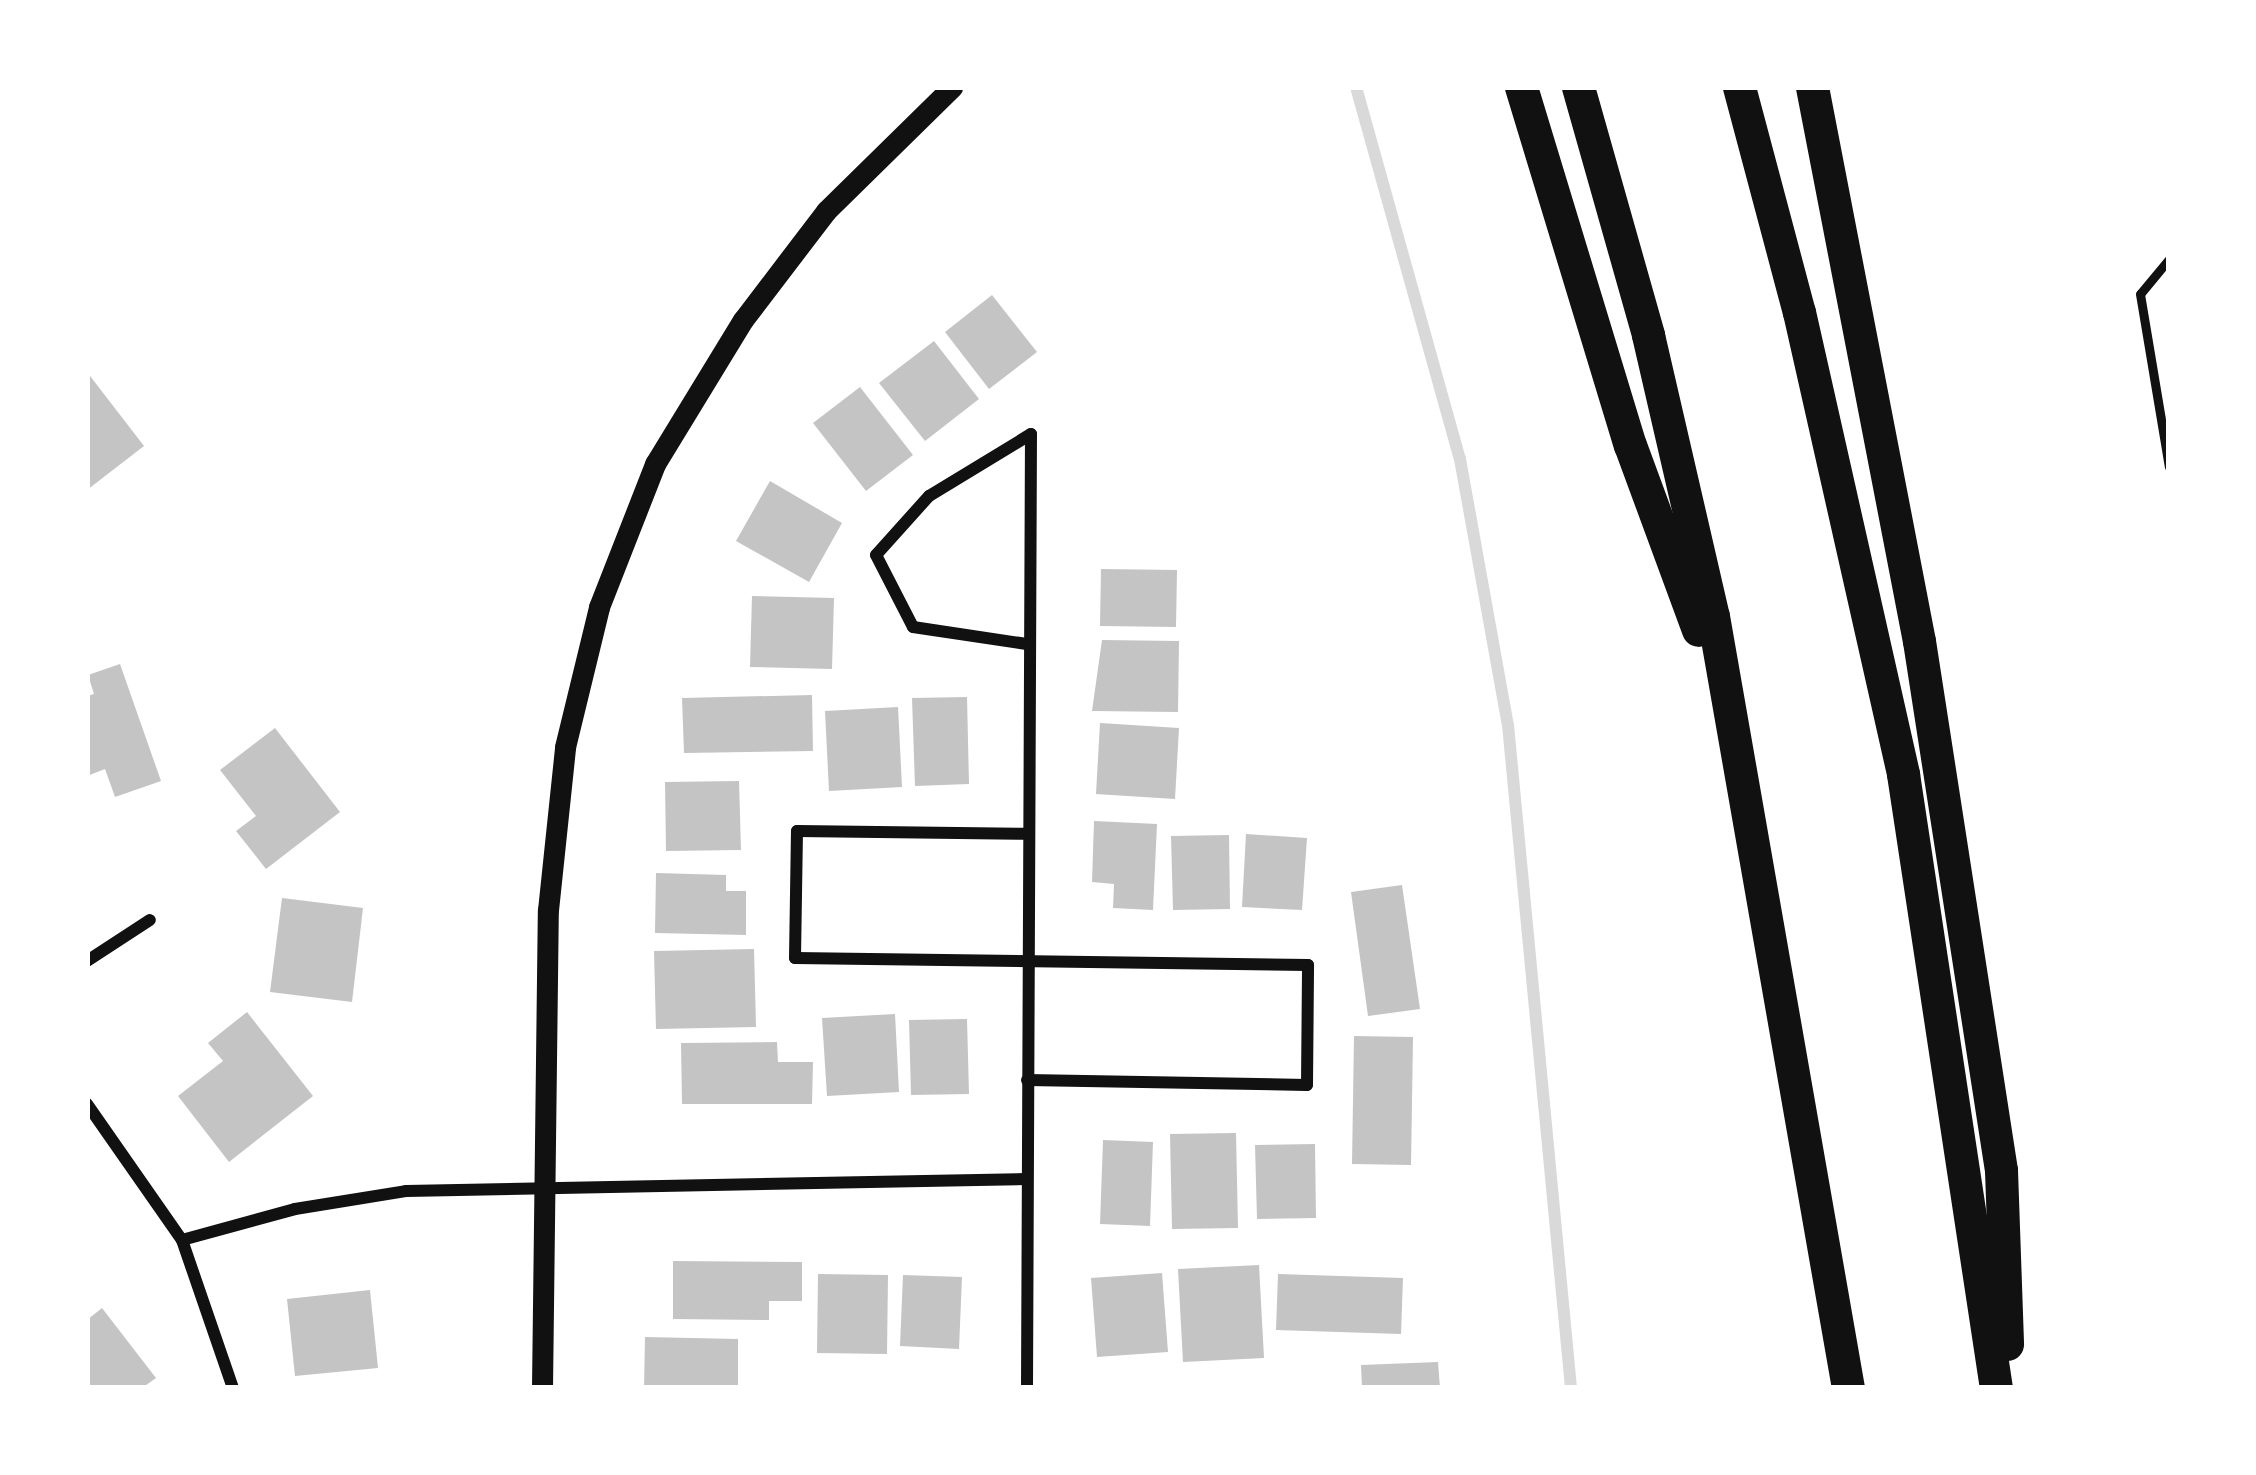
<!DOCTYPE html>
<html>
<head>
<meta charset="utf-8">
<style>
  body { margin:0 }
  #map { position:relative; width:2256px; height:1475px; overflow:hidden; background:#fff; font-family:Barlow,sans-serif }
  div>[style] { position:absolute }
  [style*='--x'] { left:calc(var(--x)*1px); top:calc(var(--y)*1px); width:calc(var(--w)*1px); rotate:calc(var(--a)*1deg) }
  .stream>* { height:12px; margin:-6px; padding:0 6px; transform-origin:6px; border-radius:6px; background:#d9d9d9 }
  .building>* { inset:0; background:#c4c4c4 }
  .service>* { height:9px; margin:-4.5px; padding:0 4.5px; transform-origin:4.5px; border-radius:4.5px; background:#111 }
  .minor>* { height:12px; margin:-6px; padding:0 6px; transform-origin:6px; border-radius:6px; background:#111 }
  .tertiary>* { height:21px; margin:-10.5px; padding:0 10.5px; transform-origin:10.5px; border-radius:10.5px; background:#111 }
  .motorway>* { height:33px; margin:-16.5px; padding:0 16.5px; transform-origin:16.5px; border-radius:16.5px; background:#111 }
  span { translate:-50% -50%; white-space:nowrap; text-align:center; line-height:1.15; -webkit-text-stroke:10px #fff; paint-order:stroke }
  .frame { position:absolute; inset:0; border:90px solid #fff; pointer-events:none }
</style>
</head>
<body>
<div id="map">
  <div class="stream">
    <div style="--x:1356;--y:87;--w:386;--a:74.4"></div>
    <div style="--x:1460;--y:459;--w:270;--a:79.8"></div>
    <div style="--x:1508;--y:725;--w:666;--a:84.57"></div>
  </div>
  <div class="building">
    <div style="clip-path:polygon(992px 295px,1037px 352px,989px 389px,945px 332px)"></div>
    <div style="clip-path:polygon(934px 341px,979px 399px,925px 441px,879px 383px)"></div>
    <div style="clip-path:polygon(87px 372px,144px 446px,87px 490px)"></div>
    <div style="clip-path:polygon(860px 387px,913px 455px,866px 491px,813px 423px)"></div>
    <div style="clip-path:polygon(770px 481px,842px 523px,809px 582px,736px 541px)"></div>
    <div style="clip-path:polygon(1101px 569px,1177px 570px,1176px 627px,1100px 626px)"></div>
    <div style="clip-path:polygon(752px 596px,834px 598px,832px 669px,750px 667px)"></div>
    <div style="clip-path:polygon(1102px 640px,1179px 641px,1178px 712px,1092px 711px)"></div>
    <div style="clip-path:polygon(120px 664px,161px 781px,115px 797px,105px 769px,87px 776px,87px 696px,94px 694px,88px 675px)"></div>
    <div style="clip-path:polygon(812px 695px,813px 751px,684px 753px,682px 698px)"></div>
    <div style="clip-path:polygon(967px 697px,969px 784px,915px 786px,912px 698px)"></div>
    <div style="clip-path:polygon(898px 707px,902px 787px,829px 791px,825px 711px)"></div>
    <div style="clip-path:polygon(1100px 723px,1179px 728px,1175px 799px,1096px 794px)"></div>
    <div style="clip-path:polygon(275px 728px,340px 812px,266px 869px,236px 831px,256px 816px,220px 770px)"></div>
    <div style="clip-path:polygon(739px 781px,741px 850px,666px 851px,665px 782px)"></div>
    <div style="clip-path:polygon(1094px 821px,1157px 824px,1153px 910px,1113px 908px,1114px 884px,1092px 882px)"></div>
    <div style="clip-path:polygon(1246px 834px,1307px 838px,1302px 910px,1242px 907px)"></div>
    <div style="clip-path:polygon(1229px 835px,1230px 909px,1173px 910px,1171px 836px)"></div>
    <div style="clip-path:polygon(656px 873px,726px 875px,726px 891px,746px 891px,746px 935px,655px 933px)"></div>
    <div style="clip-path:polygon(1402px 885px,1420px 1009px,1368px 1016px,1351px 892px)"></div>
    <div style="clip-path:polygon(282px 898px,363px 908px,352px 1002px,270px 992px)"></div>
    <div style="clip-path:polygon(754px 949px,756px 1027px,656px 1029px,654px 951px)"></div>
    <div style="clip-path:polygon(247px 1012px,313px 1096px,229px 1162px,178px 1096px,223px 1061px,208px 1043px)"></div>
    <div style="clip-path:polygon(895px 1014px,899px 1092px,827px 1096px,822px 1018px)"></div>
    <div style="clip-path:polygon(967px 1019px,969px 1094px,911px 1095px,909px 1020px)"></div>
    <div style="clip-path:polygon(1354px 1036px,1413px 1037px,1411px 1165px,1352px 1164px)"></div>
    <div style="clip-path:polygon(777px 1042px,778px 1062px,813px 1062px,812px 1104px,682px 1104px,681px 1043px)"></div>
    <div style="clip-path:polygon(1236px 1133px,1238px 1228px,1172px 1229px,1170px 1134px)"></div>
    <div style="clip-path:polygon(1103px 1140px,1153px 1142px,1150px 1226px,1100px 1224px)"></div>
    <div style="clip-path:polygon(1315px 1144px,1316px 1218px,1257px 1219px,1255px 1145px)"></div>
    <div style="clip-path:polygon(673px 1261px,802px 1262px,802px 1301px,769px 1301px,769px 1320px,673px 1319px)"></div>
    <div style="clip-path:polygon(1259px 1265px,1264px 1358px,1183px 1362px,1178px 1269px)"></div>
    <div style="clip-path:polygon(1162px 1273px,1168px 1352px,1097px 1357px,1091px 1278px)"></div>
    <div style="clip-path:polygon(818px 1274px,888px 1275px,887px 1354px,817px 1353px)"></div>
    <div style="clip-path:polygon(1278px 1274px,1403px 1278px,1401px 1334px,1276px 1330px)"></div>
    <div style="clip-path:polygon(903px 1275px,962px 1277px,959px 1349px,900px 1346px)"></div>
    <div style="clip-path:polygon(370px 1290px,378px 1368px,295px 1376px,287px 1299px)"></div>
    <div style="clip-path:polygon(102px 1308px,156px 1378px,142px 1388px,87px 1388px,87px 1320px)"></div>
    <div style="clip-path:polygon(645px 1337px,738px 1339px,738px 1388px,644px 1388px)"></div>
    <div style="clip-path:polygon(1438px 1362px,1440px 1388px,1362px 1388px,1361px 1365px)"></div>
  </div>
  <div class="service">
    <div style="--x:2169;--y:259;--w:45;--a:129.6"></div>
    <div style="--x:2140;--y:294;--w:175;--a:80.5"></div>
  </div>
  <div class="minor">
    <div style="--x:87;--y:961;--w:75;--a:-33.1"></div>
    <div style="--x:1027;--y:1080;--w:280;--a:1"></div>
    <div style="--x:1307;--y:1085;--w:120;--a:-89.5"></div>
    <div style="--x:1308;--y:965;--w:513;--a:-179.22"></div>
    <div style="--x:795;--y:958;--w:127;--a:-89.1"></div>
    <div style="--x:797;--y:831;--w:230;--a:0.7"></div>
    <div style="--x:87;--y:1104;--w:166;--a:55.1"></div>
    <div style="--x:182;--y:1240;--w:157;--a:71"></div>
    <div style="--x:182;--y:1240;--w:117;--a:-15.3"></div>
    <div style="--x:295;--y:1209;--w:112;--a:-9.2"></div>
    <div style="--x:406;--y:1191;--w:621;--a:-1.11"></div>
    <div style="--x:1027;--y:1388;--w:954;--a:-89.76"></div>
    <div style="--x:1031;--y:434;--w:119;--a:148.7"></div>
    <div style="--x:929;--y:496;--w:79;--a:131.9"></div>
    <div style="--x:876;--y:555;--w:81;--a:62.8"></div>
    <div style="--x:913;--y:627;--w:115;--a:8.5"></div>
  </div>
  <div class="tertiary">
    <div style="--x:542;--y:1388;--w:478;--a:-89.3"></div>
    <div style="--x:548;--y:910;--w:164;--a:-84"></div>
    <div style="--x:565;--y:747;--w:144;--a:-76.3"></div>
    <div style="--x:599;--y:607;--w:154;--a:-68.6"></div>
    <div style="--x:655;--y:464;--w:169;--a:-58.6"></div>
    <div style="--x:743;--y:320;--w:137;--a:-52.7"></div>
    <div style="--x:826;--y:211;--w:177;--a:-44.5"></div>
  </div>
  <div class="motorway">
    <div style="--x:1521;--y:87;--w:374;--a:73.1"></div>
    <div style="--x:1630;--y:445;--w:197;--a:69.8"></div>
    <div style="--x:1578;--y:87;--w:258;--a:74.2"></div>
    <div style="--x:1648;--y:335;--w:288;--a:77"></div>
    <div style="--x:1713;--y:616;--w:784;--a:80.08"></div>
    <div style="--x:1739;--y:87;--w:233;--a:75.1"></div>
    <div style="--x:1799;--y:312;--w:474;--a:77.3"></div>
    <div style="--x:1903;--y:774;--w:621;--a:81.39"></div>
    <div style="--x:1812;--y:87;--w:564;--a:79.07"></div>
    <div style="--x:1919;--y:641;--w:535;--a:81.19"></div>
    <div style="--x:2001;--y:1170;--w:174;--a:88"></div>
  </div>
  <div class="frame"></div>
</div>
</body>
</html>
